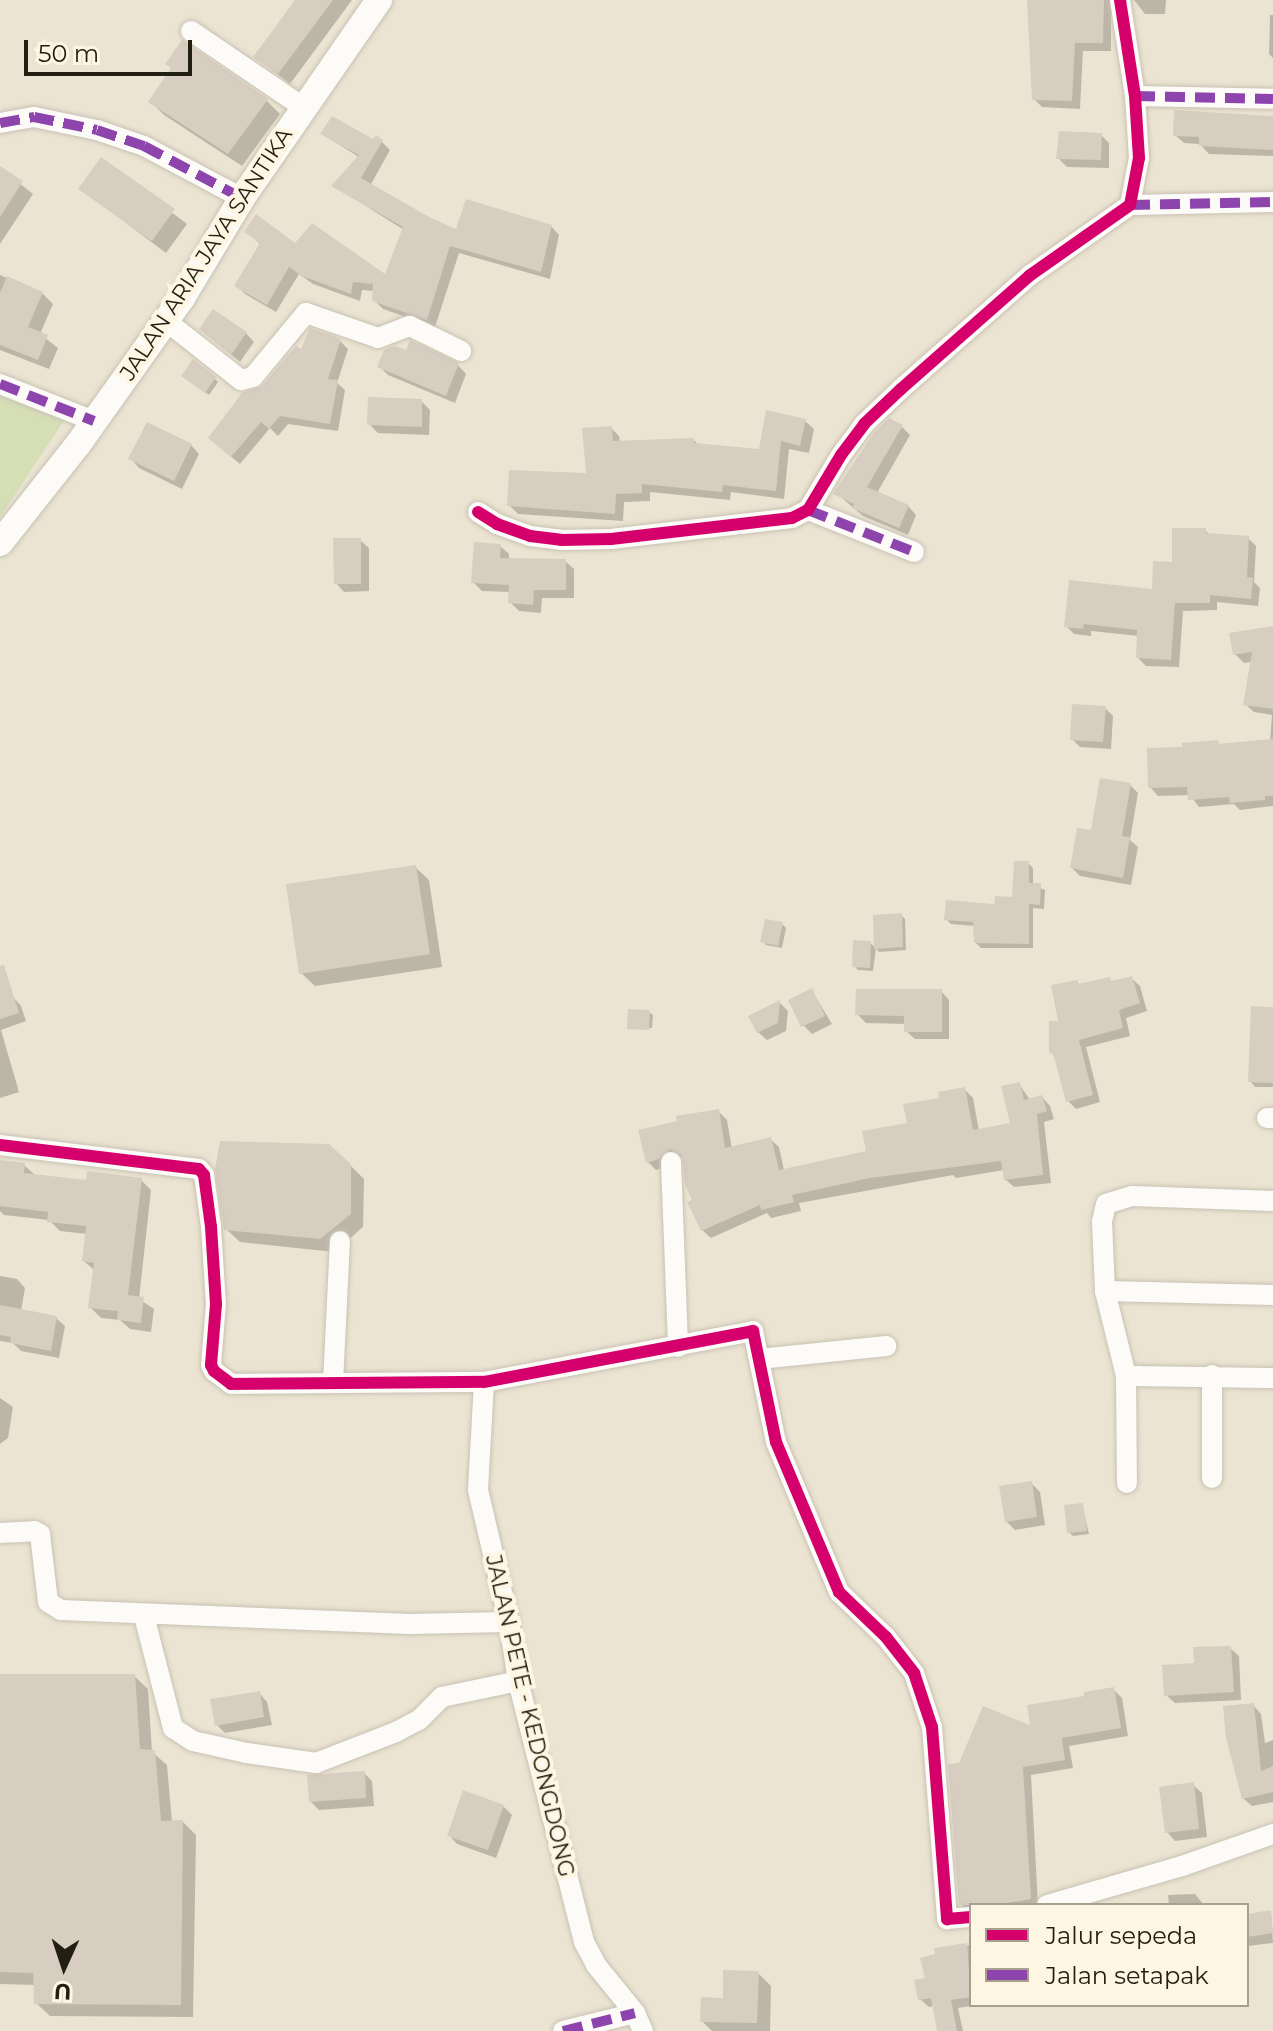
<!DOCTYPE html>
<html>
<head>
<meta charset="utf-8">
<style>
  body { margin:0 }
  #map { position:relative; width:1273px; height:2031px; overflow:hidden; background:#ece4d2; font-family:Montserrat,sans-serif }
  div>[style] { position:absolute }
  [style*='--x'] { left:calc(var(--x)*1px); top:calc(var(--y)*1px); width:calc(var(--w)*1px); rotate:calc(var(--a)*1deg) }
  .green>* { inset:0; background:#d6deb6 }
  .shadow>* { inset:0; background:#0003 }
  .building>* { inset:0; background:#d7cdc1 }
  .roads { filter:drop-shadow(0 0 2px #c8c2b4) drop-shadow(0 0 2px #c8c2b4) }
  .minor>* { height:20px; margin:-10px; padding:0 10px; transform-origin:10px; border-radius:10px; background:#fcfbf8 }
  .tertiary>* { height:26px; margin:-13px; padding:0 13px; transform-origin:13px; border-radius:13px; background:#fcfbf8 }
  .quiet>* { height:10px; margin-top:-5px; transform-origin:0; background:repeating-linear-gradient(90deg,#8e44ad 0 20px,transparent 0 30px) }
  .cycleway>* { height:12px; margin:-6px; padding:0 6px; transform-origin:6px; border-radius:6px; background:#d6006c }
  span { translate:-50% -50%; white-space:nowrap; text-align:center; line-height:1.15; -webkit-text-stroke:8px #fef6e3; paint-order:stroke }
  .street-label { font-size:22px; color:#231e12 }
  .legend { position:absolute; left:969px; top:1903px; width:280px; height:104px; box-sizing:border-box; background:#fef6e3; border:2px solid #a6a08f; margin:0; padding:10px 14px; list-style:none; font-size:24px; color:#231e12 }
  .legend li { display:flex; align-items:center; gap:16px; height:40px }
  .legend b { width:40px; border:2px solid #a6a08f }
  .north { position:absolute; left:24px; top:1927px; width:80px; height:80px; -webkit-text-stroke:6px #fef6e3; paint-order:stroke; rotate:183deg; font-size:22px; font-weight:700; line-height:32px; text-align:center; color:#231e12 }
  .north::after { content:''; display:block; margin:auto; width:28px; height:36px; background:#231e12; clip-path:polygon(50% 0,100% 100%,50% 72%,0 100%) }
  .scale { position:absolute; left:24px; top:40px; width:168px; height:36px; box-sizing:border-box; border:4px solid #231e12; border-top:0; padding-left:10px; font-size:24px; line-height:28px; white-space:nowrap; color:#231e12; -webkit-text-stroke:6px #fef6e3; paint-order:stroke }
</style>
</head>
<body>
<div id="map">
  <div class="green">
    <div style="clip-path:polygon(0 379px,71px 410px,0 517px)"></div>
  </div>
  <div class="shadow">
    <div style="clip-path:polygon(297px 0,352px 0,290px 84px,255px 57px)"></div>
    <div style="clip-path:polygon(1029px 0,1120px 0,1116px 14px,1111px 14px,1111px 51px,1083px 51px,1080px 109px,1042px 107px,1034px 99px)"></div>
    <div style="clip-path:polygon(1134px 0,1166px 0,1165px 14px,1145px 14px)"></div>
    <div style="clip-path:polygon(1270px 15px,1273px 15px,1273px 58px,1269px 54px)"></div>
    <div style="clip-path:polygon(183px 43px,267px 101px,280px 114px,242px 166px,164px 115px,151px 102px,173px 69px)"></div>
    <div style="clip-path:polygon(1273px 118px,1273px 156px,1209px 154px,1200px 144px,1184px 143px,1175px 135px)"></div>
    <div style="clip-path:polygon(322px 134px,381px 141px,390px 150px,370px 186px,457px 232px,551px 226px,559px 235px,550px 279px,459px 253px,435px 327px,383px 309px,374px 300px,374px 291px,362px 290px,360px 301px,313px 284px,299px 274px,276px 312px,245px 294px,237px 286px,261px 245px,246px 231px,386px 277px,404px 230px,334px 186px,359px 157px)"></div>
    <div style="clip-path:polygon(1101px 135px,1109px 143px,1109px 168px,1067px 167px,1058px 158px)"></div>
    <div style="clip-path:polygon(102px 160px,187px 224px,166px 253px,81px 189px)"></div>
    <div style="clip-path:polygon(0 168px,33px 194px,0 244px)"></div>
    <div style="clip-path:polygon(0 275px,42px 293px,53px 304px,40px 334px,58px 348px,49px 369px,0 350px)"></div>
    <div style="clip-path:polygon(246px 333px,254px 342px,240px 362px,210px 337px)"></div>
    <div style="clip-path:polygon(340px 341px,348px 349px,337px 383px,345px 390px,338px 431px,288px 424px,278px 436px,270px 428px,240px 464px,218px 446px,263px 388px,301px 352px)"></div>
    <div style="clip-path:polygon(458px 365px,466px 374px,455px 403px,388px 375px,380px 367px)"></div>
    <div style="clip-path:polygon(214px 378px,218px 382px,209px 395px,187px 379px)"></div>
    <div style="clip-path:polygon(421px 401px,430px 410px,429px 435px,378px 433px,369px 424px)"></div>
    <div style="clip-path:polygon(805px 421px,814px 429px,809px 453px,789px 449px,784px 499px,731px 492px,730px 500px,650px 492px,650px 501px,624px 502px,623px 521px,518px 514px,509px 505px,588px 475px,611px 428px,619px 436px,620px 443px,694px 440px,699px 446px,760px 451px)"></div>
    <div style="clip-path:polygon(902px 427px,910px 435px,877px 493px,908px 506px,916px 515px,908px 535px,863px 516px,836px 493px)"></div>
    <div style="clip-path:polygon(191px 445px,199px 454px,182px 489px,139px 468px,131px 459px)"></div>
    <div style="clip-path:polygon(1205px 530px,1210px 535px,1248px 538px,1256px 546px,1254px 582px,1260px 588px,1258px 606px,1217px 602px,1217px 610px,1183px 611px,1179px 667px,1146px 666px,1138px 658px,1139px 636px,1091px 631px,1091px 636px,1074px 634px,1066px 626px,1154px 591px)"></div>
    <div style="clip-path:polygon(360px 540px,369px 548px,369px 591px,344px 592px,336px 583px)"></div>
    <div style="clip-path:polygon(500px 546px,509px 554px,509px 560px,565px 561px,574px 569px,574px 598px,542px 598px,541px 613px,519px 611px,510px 602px,511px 592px,482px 591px,473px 582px)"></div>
    <div style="clip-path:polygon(1232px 635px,1268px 659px,1244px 663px,1235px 654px)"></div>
    <div style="clip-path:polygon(1273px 672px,1273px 806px,1240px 810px,1234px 804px,1199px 807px,1190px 795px,1158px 796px,1150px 787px,1184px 749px,1217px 742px,1220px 745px,1270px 741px,1272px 715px,1254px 712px,1245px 704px)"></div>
    <div style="clip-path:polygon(1105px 708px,1113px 716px,1111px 749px,1080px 747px,1072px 739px)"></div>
    <div style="clip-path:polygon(1130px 785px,1138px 793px,1130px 840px,1138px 847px,1131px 885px,1080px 876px,1072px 868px,1093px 833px)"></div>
    <div style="clip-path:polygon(1028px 863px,1033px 868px,1033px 885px,1045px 890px,1044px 909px,1033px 908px,1033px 948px,981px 948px,976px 943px,975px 926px,951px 924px,946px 919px,1014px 899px)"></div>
    <div style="clip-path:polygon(415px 867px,429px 880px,442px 967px,315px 986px,301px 973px)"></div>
    <div style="clip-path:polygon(901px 915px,905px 919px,906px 950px,879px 952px,876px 948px)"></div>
    <div style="clip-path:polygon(782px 924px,786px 928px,782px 948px,766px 945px,763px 941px)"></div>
    <div style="clip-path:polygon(870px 943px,876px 948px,873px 971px,858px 970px,854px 966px)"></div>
    <div style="clip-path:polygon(1131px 978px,1140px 986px,1147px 1011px,1126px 1018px,1130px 1036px,1086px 1047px,1100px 1102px,1076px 1109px,1068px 1101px,1056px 1058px,1051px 1052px,1077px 982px,1081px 986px)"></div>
    <div style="clip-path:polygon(812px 991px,832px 1024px,812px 1034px,803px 1025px)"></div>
    <div style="clip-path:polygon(941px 991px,949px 1000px,949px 1039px,915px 1039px,906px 1031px,906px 1024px,866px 1023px,857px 1014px)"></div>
    <div style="clip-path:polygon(13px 997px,21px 1006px,26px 1021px,1px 1030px,19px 1092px,0 1098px,0 1002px)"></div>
    <div style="clip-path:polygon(780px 1003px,788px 1011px,786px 1031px,767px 1040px,758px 1032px)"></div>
    <div style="clip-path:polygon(1273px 1009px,1273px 1087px,1255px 1087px,1250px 1081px)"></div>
    <div style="clip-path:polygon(649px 1012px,653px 1015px,652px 1028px,630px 1027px)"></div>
    <div style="clip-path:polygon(1019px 1084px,1030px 1100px,1042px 1097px,1050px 1106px,1054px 1119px,1044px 1122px,1051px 1183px,1014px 1187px,1005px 1179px,1004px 1170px,956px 1178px,953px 1175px,799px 1203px,801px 1211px,771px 1218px,767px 1213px,711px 1238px,702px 1230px,685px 1159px,679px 1156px,667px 1167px,656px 1170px,648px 1162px,719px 1112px,727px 1120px,732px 1149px,770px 1139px,779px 1147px,784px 1170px,868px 1152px,941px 1099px,965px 1090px,973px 1098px,979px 1131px,1013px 1124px)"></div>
    <div style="clip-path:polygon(0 1162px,24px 1165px,36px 1176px,87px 1182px,141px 1180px,151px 1190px,139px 1299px,154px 1309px,151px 1332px,130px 1329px,120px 1320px,101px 1318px,90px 1307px,95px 1271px,84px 1261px,87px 1234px,60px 1231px,49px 1220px,4px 1215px,0 1211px)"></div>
    <div style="clip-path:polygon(350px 1165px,364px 1179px,363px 1227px,334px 1252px,240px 1242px,226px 1229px)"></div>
    <div style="clip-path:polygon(0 1276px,17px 1279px,25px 1288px,21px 1311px,56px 1318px,65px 1326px,59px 1358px,21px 1351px,13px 1343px,0 1341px)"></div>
    <div style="clip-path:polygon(0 1398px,13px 1407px,8px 1438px,0 1444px)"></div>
    <div style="clip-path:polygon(1031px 1483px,1040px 1492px,1045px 1525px,1015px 1530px,1006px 1521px)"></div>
    <div style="clip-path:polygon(1082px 1505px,1089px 1534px,1073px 1536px,1069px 1532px)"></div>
    <div style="clip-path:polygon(1230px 1648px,1239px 1656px,1241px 1700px,1175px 1703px,1166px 1695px,1196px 1665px)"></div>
    <div style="clip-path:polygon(134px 1676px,148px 1689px,152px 1752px,167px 1765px,172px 1822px,183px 1822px,196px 1835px,193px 2017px,50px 2016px,36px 2003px,36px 1985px,0 1984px,0 1677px)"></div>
    <div style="clip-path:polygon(1113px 1689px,1122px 1698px,1128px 1736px,1069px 1746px,1073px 1768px,1031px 1775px,1038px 1905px,971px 1905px,969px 1913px,961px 1904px,960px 1765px,1087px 1698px)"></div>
    <div style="clip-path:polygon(259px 1693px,267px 1702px,272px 1725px,225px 1733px,217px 1725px)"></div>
    <div style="clip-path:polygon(1253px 1705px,1261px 1714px,1265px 1743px,1273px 1740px,1273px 1802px,1252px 1806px,1243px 1798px)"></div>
    <div style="clip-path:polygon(364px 1773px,372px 1781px,374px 1806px,319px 1810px,311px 1802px)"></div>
    <div style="clip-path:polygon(1193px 1785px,1202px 1793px,1207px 1837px,1175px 1841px,1167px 1832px)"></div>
    <div style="clip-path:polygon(503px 1806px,512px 1815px,496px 1858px,457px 1844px,449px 1835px)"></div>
    <div style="clip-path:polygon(1195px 1894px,1204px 1905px,1169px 1905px,1168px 1895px)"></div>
    <div style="clip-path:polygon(1271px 1912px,1273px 1943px,1248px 1946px,1247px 1916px)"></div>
    <div style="clip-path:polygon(971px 1945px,971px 2005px,977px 2005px,958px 2008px,963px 2031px,939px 2031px,935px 2006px,929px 2007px,920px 1999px,938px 1956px,937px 1949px)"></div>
    <div style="clip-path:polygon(758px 1973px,771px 1986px,770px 2031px,712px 2031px,702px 2021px)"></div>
  </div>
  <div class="building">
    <div style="clip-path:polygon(295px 0,333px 0,278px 74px,253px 57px)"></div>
    <div style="clip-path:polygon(1027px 0,1104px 0,1103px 43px,1075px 43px,1072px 101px,1032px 100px)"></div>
    <div style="clip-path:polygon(182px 40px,268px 99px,228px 154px,148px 102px,171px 68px,165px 64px)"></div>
    <div style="clip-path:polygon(1174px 110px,1273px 116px,1273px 150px,1199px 146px,1199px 137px,1173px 136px)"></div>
    <div style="clip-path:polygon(332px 116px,373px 139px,376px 135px,383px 140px,361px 178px,431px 218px,456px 229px,466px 199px,552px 225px,541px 272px,450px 246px,427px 320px,372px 301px,373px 284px,353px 282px,351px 294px,302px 276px,289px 267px,267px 305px,234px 286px,260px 243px,244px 232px,256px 214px,295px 243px,312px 223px,385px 274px,403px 227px,331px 186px,359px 155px,320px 134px)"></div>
    <div style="clip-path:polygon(1059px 131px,1102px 133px,1101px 160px,1056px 159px)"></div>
    <div style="clip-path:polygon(101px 157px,175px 209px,152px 241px,78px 189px)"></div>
    <div style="clip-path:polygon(0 166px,23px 181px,0 217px)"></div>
    <div style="clip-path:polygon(7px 276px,43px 292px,28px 327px,48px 335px,38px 360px,0 345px,0 293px)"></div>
    <div style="clip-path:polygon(213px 309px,247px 332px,231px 355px,199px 329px)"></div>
    <div style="clip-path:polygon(310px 328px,341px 339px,328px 379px,338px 380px,330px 424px,280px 416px,269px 429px,261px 422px,231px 457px,208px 438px,242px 393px,262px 386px,296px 346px,301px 349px)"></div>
    <div style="clip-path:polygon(410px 340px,459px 363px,446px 396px,377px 367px,384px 350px,395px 346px,406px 350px)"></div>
    <div style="clip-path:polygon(193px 359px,216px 377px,205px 393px,181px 376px)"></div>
    <div style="clip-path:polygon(368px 397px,422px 399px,422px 427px,367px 425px)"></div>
    <div style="clip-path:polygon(766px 410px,806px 419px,800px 446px,781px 441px,776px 491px,723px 485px,722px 492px,642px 484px,642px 493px,616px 494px,615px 514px,507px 506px,509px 470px,586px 473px,582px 428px,612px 426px,613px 441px,694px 438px,694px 443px,759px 449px)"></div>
    <div style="clip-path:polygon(889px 418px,903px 425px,867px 487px,909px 505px,899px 528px,852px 508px,854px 504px,833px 494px,874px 433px)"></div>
    <div style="clip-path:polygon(147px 422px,192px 444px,174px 481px,128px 459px)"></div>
    <div style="clip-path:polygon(1172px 528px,1206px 528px,1206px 533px,1249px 536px,1247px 577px,1253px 578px,1251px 599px,1210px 595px,1210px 603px,1175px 603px,1171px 660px,1136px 658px,1137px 630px,1084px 624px,1083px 629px,1064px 627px,1069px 580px,1152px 589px,1153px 561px,1172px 562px)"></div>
    <div style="clip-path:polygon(333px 538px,361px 538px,361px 584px,334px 584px)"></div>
    <div style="clip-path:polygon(474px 542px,501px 544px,500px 558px,566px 559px,566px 590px,534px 590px,533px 605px,508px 603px,509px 585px,471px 583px)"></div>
    <div style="clip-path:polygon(1273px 626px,1273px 709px,1243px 705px,1252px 652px,1233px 655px,1229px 633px)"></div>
    <div style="clip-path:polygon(1072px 704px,1106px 706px,1103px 742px,1070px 740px)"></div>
    <div style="clip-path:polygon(1273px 739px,1273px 796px,1265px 796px,1265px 800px,1230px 803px,1229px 797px,1188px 800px,1187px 787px,1148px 788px,1147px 748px,1182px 747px,1182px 743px,1218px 740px,1218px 744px)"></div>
    <div style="clip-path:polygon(1100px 778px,1131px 783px,1122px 836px,1130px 837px,1123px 878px,1070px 868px,1077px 828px,1091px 830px)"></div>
    <div style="clip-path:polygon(1014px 861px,1029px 861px,1029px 883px,1041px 883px,1040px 905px,1029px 904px,1029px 944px,974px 943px,973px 922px,944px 920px,946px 900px,994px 904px,995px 896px,1012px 897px)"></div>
    <div style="clip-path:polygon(416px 865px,430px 954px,299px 974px,286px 884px)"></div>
    <div style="clip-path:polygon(902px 913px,903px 947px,874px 949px,873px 915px)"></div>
    <div style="clip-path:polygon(765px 919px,783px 922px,778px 946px,760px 942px)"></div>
    <div style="clip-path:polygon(853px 940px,871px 941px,870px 968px,852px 967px)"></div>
    <div style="clip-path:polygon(4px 965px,19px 1013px,0 1019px,0 966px)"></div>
    <div style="clip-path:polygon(1132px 976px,1140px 1003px,1119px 1010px,1123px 1028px,1079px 1040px,1093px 1095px,1066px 1102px,1053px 1053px,1049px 1053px,1049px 1021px,1058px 1021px,1051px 985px,1078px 980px,1078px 984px,1110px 977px,1111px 981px)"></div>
    <div style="clip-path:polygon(812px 988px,825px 1016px,801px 1027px,788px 1000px)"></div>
    <div style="clip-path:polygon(856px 989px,942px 989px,942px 1032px,904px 1032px,904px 1016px,855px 1015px)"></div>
    <div style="clip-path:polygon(780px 1000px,778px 1023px,757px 1033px,748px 1016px)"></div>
    <div style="clip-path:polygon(1251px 1006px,1273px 1007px,1273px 1083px,1248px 1082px)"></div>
    <div style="clip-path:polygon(628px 1009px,650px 1010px,649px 1030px,627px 1029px)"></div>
    <div style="clip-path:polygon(1020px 1082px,1024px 1100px,1042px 1095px,1047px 1111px,1037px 1114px,1043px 1175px,1004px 1180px,1001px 1161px,870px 1178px,792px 1195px,794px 1202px,761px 1210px,760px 1205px,701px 1231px,687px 1202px,692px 1200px,685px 1185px,682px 1156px,670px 1149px,659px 1159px,646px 1163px,638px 1130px,677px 1121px,676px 1116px,719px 1109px,725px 1148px,771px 1137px,779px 1170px,866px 1151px,862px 1131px,907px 1123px,903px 1104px,939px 1098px,938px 1092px,965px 1087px,973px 1130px,1010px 1123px,1001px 1086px)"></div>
    <div style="clip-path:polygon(220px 1141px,329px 1144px,351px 1164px,351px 1214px,320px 1239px,224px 1230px,215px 1169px)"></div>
    <div style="clip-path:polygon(0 1160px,25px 1163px,24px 1173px,86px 1180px,87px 1171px,142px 1178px,128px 1295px,144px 1297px,141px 1323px,117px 1320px,118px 1311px,88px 1308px,94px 1263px,82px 1261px,86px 1226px,47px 1222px,48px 1212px,0 1206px)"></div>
    <div style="clip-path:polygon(0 1305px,57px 1316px,51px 1351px,10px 1343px,11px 1337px,0 1335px)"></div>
    <div style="clip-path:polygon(1032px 1481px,1037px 1517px,1005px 1522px,999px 1486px)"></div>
    <div style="clip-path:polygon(1083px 1503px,1087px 1531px,1067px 1533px,1064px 1505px)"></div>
    <div style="clip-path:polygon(1231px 1646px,1234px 1692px,1164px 1696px,1162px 1665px,1194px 1663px,1193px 1647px)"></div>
    <div style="clip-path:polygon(0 1674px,135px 1674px,140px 1749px,155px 1750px,161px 1821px,183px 1820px,181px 2005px,34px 2004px,33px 1973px,0 1972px)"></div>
    <div style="clip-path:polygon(1114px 1687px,1121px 1728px,1062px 1738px,1065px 1760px,1023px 1767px,1031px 1899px,994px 1905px,959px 1905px,948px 1764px,959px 1763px,983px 1706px,1030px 1725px,1027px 1705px,1084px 1696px,1084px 1692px)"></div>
    <div style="clip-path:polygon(260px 1691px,264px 1717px,215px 1726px,210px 1699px)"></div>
    <div style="clip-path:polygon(1254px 1703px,1261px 1771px,1273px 1766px,1273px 1792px,1242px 1799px,1226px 1738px,1223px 1706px)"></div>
    <div style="clip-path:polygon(365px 1771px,366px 1798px,309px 1802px,307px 1775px)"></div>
    <div style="clip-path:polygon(1194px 1782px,1199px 1829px,1165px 1833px,1159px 1787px)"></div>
    <div style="clip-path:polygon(463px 1790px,504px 1805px,488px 1850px,447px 1836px)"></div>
    <div style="clip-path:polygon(1271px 1910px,1273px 1933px,1247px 1937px,1247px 1914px)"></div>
    <div style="clip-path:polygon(967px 1943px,971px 1997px,951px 2000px,957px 2031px,937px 2031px,931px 1998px,918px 2000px,914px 1980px,925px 1978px,920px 1958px,935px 1954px,934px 1948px)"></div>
    <div style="clip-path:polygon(723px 1970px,759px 1971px,757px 2023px,700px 2022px,701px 1997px,723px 1998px)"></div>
  </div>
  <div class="roads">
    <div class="minor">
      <div style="--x:191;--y:31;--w:135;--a:34.2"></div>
      <div style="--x:1135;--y:96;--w:138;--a:1.2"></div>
      <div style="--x:0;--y:123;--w:35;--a:-10"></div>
      <div style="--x:34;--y:117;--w:64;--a:11.7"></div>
      <div style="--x:97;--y:130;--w:50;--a:18.8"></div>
      <div style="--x:144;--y:146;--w:111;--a:28"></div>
      <div style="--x:1130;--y:205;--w:143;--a:-1.2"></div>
      <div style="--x:165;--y:320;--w:97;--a:38.3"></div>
      <div style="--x:241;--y:380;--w:12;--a:-14"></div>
      <div style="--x:253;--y:377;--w:83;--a:-50.4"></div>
      <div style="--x:306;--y:313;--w:76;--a:19.1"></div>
      <div style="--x:378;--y:338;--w:34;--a:-21"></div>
      <div style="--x:410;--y:326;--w:57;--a:26.1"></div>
      <div style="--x:0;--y:384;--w:101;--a:21.5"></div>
      <div style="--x:808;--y:510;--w:114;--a:21.6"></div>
      <div style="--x:478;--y:512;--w:22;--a:32"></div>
      <div style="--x:497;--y:524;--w:35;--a:20"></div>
      <div style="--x:530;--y:536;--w:31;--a:7"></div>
      <div style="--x:561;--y:540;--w:50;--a:-1.1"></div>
      <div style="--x:611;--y:539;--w:182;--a:-6.6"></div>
      <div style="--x:792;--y:518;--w:18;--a:-27"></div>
      <div style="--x:808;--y:510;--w:64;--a:-59"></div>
      <div style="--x:841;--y:455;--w:39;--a:-53"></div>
      <div style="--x:864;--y:424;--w:51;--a:-43.4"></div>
      <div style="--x:901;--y:389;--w:171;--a:-41.4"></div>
      <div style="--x:1029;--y:276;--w:123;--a:-35.1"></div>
      <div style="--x:1130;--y:205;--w:48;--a:-79.2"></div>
      <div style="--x:1139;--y:158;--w:62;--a:-93.7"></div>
      <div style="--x:1135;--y:96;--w:97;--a:-98.9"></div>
      <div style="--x:1267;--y:1118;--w:6;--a:0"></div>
      <div style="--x:0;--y:1145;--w:200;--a:6.9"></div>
      <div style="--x:199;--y:1169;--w:8;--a:50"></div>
      <div style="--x:204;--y:1175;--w:52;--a:82.3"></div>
      <div style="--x:211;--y:1227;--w:77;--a:86.3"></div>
      <div style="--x:216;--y:1304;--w:61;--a:94.7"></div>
      <div style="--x:211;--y:1365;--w:7;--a:63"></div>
      <div style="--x:214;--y:1371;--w:21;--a:37"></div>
      <div style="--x:231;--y:1384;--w:253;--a:-0.5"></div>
      <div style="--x:484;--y:1382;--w:274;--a:-10.7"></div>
      <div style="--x:753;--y:1331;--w:113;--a:78.3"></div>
      <div style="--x:776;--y:1442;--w:163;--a:67.2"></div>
      <div style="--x:839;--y:1592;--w:65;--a:43.8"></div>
      <div style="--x:886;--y:1637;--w:46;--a:52.1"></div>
      <div style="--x:914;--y:1673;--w:57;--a:71.6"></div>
      <div style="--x:932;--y:1727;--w:193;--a:85.5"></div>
      <div style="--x:947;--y:1919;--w:24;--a:-5"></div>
      <div style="--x:671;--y:1162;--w:185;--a:87.8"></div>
      <div style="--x:1273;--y:1201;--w:141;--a:-178"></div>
      <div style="--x:1132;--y:1196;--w:27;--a:163"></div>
      <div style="--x:1106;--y:1204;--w:18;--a:103"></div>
      <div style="--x:1102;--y:1222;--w:69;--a:87.5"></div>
      <div style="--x:1105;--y:1291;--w:88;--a:76.1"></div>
      <div style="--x:1126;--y:1376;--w:147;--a:0.8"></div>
      <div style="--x:1105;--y:1291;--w:168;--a:1.4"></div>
      <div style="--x:759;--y:1359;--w:128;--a:-5.8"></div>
      <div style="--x:1126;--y:1376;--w:107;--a:89.5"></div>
      <div style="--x:484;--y:1382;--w:108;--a:93.2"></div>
      <div style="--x:478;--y:1490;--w:136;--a:76.8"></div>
      <div style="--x:509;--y:1622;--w:60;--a:81.3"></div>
      <div style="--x:518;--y:1681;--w:269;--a:75.8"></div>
      <div style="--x:584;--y:1942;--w:26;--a:62"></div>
      <div style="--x:596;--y:1965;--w:62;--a:50.9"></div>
      <div style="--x:635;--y:2013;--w:20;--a:66"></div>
      <div style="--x:333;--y:1383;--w:142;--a:-87.2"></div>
      <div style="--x:1212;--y:1478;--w:103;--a:-90"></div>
      <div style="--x:0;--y:1533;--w:34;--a:-3"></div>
      <div style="--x:34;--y:1531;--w:7;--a:27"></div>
      <div style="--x:40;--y:1534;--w:68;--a:83.3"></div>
      <div style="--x:48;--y:1602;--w:15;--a:32"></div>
      <div style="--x:61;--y:1610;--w:348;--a:2.3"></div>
      <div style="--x:409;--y:1624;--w:100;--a:-1.1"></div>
      <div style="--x:144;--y:1616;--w:116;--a:75.5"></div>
      <div style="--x:173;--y:1728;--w:24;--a:33"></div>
      <div style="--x:193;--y:1741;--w:55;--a:12.5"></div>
      <div style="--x:247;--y:1753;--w:70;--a:8.2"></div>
      <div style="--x:316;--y:1763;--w:86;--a:-21.2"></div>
      <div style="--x:396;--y:1732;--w:26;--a:-28"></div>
      <div style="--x:419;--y:1720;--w:33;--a:-45"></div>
      <div style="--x:442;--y:1697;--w:78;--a:-11.9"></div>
      <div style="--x:1047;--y:1905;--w:141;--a:-16.1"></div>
      <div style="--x:1182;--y:1866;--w:96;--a:-19.4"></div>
      <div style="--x:563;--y:2031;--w:74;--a:-14"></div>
    </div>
    <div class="tertiary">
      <div style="--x:0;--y:543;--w:127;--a:-51.7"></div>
      <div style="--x:79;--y:443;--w:178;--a:-54.6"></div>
      <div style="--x:182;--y:298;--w:117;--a:-59"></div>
      <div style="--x:242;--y:198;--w:241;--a:-55.3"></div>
    </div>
  </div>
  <div class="quiet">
    <div style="--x:1135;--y:96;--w:138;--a:1.2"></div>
    <div style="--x:0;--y:123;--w:35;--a:-10"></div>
    <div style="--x:34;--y:117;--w:64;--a:11.7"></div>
    <div style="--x:97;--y:130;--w:50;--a:18.8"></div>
    <div style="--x:144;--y:146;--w:111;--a:28"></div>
    <div style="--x:1130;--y:205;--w:143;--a:-1.2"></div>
    <div style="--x:0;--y:384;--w:101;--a:21.5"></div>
    <div style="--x:808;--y:510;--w:114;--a:21.6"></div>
    <div style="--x:563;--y:2031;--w:74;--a:-14"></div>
  </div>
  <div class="cycleway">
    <div style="--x:478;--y:512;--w:22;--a:32"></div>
    <div style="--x:497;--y:524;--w:35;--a:20"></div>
    <div style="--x:530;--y:536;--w:31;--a:7"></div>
    <div style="--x:561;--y:540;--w:50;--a:-1.1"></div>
    <div style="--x:611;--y:539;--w:182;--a:-6.6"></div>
    <div style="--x:792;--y:518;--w:18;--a:-27"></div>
    <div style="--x:808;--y:510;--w:64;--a:-59"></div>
    <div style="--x:841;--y:455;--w:39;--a:-53"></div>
    <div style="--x:864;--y:424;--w:51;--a:-43.4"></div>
    <div style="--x:901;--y:389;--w:171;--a:-41.4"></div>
    <div style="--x:1029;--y:276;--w:123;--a:-35.1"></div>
    <div style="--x:1130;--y:205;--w:48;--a:-79.2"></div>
    <div style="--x:1139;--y:158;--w:62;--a:-93.7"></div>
    <div style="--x:1135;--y:96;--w:97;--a:-98.9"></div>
    <div style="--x:0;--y:1145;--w:200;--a:6.9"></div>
    <div style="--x:199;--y:1169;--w:8;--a:50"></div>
    <div style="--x:204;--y:1175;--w:52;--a:82.3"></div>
    <div style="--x:211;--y:1227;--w:77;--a:86.3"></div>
    <div style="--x:216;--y:1304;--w:61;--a:94.7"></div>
    <div style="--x:211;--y:1365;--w:7;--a:63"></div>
    <div style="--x:214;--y:1371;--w:21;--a:37"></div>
    <div style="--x:231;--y:1384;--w:253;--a:-0.5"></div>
    <div style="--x:484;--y:1382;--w:274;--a:-10.7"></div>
    <div style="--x:753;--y:1331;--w:113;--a:78.3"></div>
    <div style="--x:776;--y:1442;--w:163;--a:67.2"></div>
    <div style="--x:839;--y:1592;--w:65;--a:43.8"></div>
    <div style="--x:886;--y:1637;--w:46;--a:52.1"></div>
    <div style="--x:914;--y:1673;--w:57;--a:71.6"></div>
    <div style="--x:932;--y:1727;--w:193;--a:85.5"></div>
    <div style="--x:947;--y:1919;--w:24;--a:-5"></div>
  </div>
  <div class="street-label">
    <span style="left:206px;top:254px;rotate:-57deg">JALAN ARIA JAYA SANTIKA</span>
    <span style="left:530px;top:1716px;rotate:77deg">JALAN PETE - KEDONGDONG</span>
  </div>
  <ul class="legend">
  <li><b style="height:10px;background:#d6006c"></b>Jalur sepeda</li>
  <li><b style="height:10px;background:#8e44ad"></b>Jalan setapak</li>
  </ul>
  <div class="north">U</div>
  <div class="scale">50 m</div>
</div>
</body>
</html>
